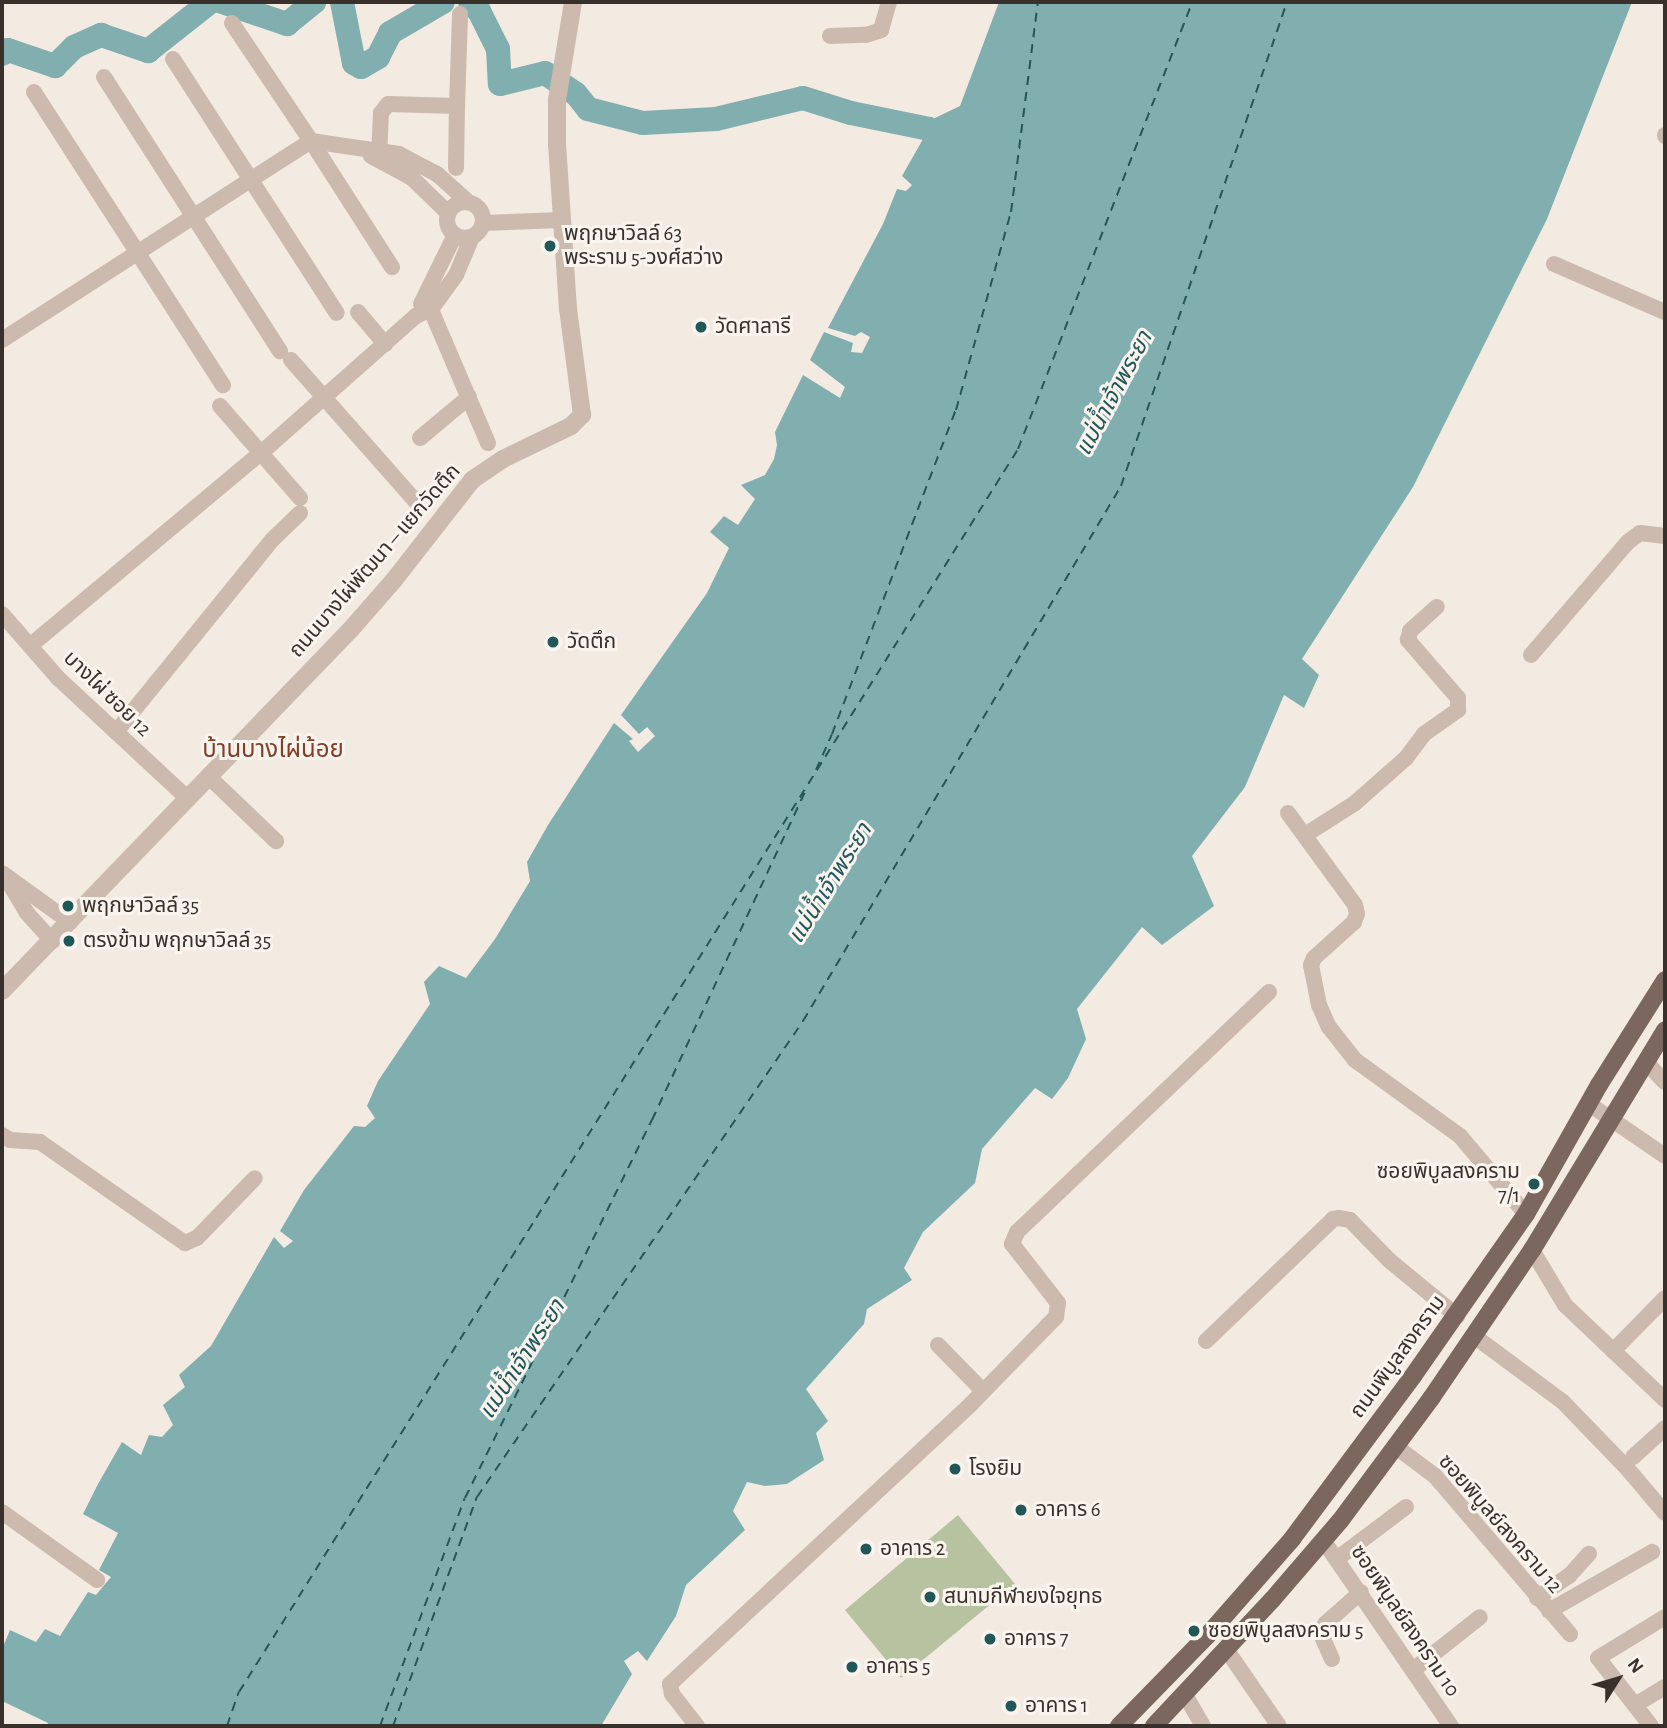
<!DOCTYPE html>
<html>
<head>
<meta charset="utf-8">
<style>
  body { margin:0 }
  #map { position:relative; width:1667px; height:1728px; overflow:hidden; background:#f3eae1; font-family:"Alegreya Sans","Noto Sans Thai",sans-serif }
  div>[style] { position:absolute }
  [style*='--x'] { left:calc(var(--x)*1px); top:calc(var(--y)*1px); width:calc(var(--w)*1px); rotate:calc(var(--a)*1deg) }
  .green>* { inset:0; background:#b7c2a1 }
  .water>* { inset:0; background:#81aeaf }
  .river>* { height:24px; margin:-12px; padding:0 12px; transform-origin:12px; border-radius:12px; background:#81aeaf }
  .ferry>* { height:2px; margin-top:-1px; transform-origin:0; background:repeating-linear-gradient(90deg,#22575a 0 9px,transparent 0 16px) }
  .minor>* { height:16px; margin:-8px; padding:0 8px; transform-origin:8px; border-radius:8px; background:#cbbaad }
  .minor>.ring { margin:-8px; padding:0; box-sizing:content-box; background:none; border:16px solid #cbbaad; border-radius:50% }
  .tertiary>* { height:18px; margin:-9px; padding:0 9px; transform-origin:9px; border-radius:9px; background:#cbbaad }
  .primary>* { height:18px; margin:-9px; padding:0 9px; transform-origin:9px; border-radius:9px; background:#7b675d }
  .dots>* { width:19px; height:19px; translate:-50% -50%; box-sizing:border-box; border:4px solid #faf4ee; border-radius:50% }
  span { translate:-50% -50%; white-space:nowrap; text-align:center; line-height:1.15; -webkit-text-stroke:6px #faf4ee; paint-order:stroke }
  .poi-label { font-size:21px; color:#3a302b }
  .left { translate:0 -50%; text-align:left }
  .right { translate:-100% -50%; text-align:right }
  .street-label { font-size:21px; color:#3a302b }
  .water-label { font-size:23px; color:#22575a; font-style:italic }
  .quarter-label { font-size:24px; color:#873c26 }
  .frame { position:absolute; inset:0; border:4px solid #3a302b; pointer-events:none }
  .north { position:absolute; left:1583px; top:1644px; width:70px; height:70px; -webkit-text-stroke:5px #faf4ee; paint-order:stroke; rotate:53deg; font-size:19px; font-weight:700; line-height:28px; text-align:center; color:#3a302b }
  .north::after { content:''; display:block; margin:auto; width:24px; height:32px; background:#3a302b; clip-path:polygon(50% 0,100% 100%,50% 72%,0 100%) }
</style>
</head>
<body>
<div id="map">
  <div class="green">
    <div style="clip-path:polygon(958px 1515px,1015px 1584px,901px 1678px,845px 1610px)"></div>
  </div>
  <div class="water">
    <div style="clip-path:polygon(999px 2px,1632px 2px,1547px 219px,1413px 487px,1302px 659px,1319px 675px,1304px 708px,1284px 695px,1245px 787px,1192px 856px,1214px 906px,1162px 945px,1142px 927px,1077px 1009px,1086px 1039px,1068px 1078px,1052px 1099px,1035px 1088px,982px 1149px,975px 1183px,923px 1232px,904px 1268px,912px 1280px,867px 1309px,864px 1324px,806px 1389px,828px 1421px,816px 1433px,824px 1460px,787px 1484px,765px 1486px,747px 1482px,733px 1511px,745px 1530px,686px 1585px,676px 1616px,647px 1661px,638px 1651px,624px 1661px,632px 1674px,601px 1726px,47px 1726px,48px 1723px,2px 1701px,2px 1649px,10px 1630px,36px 1642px,45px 1629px,60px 1636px,88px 1592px,96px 1595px,111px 1577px,99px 1570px,118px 1533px,83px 1514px,98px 1484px,122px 1442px,141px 1455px,149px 1435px,162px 1437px,173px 1425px,163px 1405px,185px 1387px,179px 1375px,211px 1346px,274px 1237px,284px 1248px,293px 1241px,280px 1231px,304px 1190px,354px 1126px,365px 1127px,375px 1118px,367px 1106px,378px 1081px,430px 1004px,424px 982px,439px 966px,466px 978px,495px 939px,530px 881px,527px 862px,548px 825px,614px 723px,633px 739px,629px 741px,638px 752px,655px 736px,647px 727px,639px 734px,621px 715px,707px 593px,729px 548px,710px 532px,724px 516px,738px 525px,755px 499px,741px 485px,765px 475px,774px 459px,777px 445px,775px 432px,803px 375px,840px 398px,845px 387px,810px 360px,824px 332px,853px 343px,851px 352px,862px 353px,870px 337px,861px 332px,855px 336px,828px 328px,883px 224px,897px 189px,906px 191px,912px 185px,902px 176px,935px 118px,960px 106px)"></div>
  </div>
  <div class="river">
    <div style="--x:222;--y:2;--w:69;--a:18.7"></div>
    <div style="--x:287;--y:24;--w:35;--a:-39"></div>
    <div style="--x:342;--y:2;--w:62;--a:78.9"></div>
    <div style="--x:354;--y:63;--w:8;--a:30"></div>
    <div style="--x:361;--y:67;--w:20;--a:-30"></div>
    <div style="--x:378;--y:57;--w:27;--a:-63"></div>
    <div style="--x:390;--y:33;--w:61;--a:-30.3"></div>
    <div style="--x:470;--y:2;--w:13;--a:45"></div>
    <div style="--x:479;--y:11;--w:42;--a:63.4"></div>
    <div style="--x:498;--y:49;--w:35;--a:87"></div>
    <div style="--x:500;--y:84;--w:46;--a:-13.7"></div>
    <div style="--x:545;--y:73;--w:37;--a:34"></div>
    <div style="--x:576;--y:94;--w:19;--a:51"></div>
    <div style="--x:588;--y:109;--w:57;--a:14.3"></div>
    <div style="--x:643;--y:123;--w:73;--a:-3.1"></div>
    <div style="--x:716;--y:119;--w:89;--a:-13.6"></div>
    <div style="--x:803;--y:98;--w:50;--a:17.4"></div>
    <div style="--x:851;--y:113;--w:80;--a:11.6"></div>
    <div style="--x:929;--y:129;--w:34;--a:23"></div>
    <div style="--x:2;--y:54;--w:7;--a:-34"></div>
    <div style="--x:8;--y:50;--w:50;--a:18.8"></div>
    <div style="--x:55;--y:66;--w:27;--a:-45"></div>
    <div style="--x:74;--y:47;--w:30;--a:-24"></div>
    <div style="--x:101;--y:35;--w:50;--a:18.8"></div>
    <div style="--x:148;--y:51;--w:79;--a:-38.3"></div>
  </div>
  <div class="ferry">
    <div style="--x:816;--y:770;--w:39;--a:-66"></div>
    <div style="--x:832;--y:734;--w:347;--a:-69.1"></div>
    <div style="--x:956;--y:410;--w:205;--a:-74.5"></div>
    <div style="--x:1011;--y:212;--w:212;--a:-82.7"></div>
    <div style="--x:227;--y:1726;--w:36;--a:-71"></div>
    <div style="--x:239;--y:1692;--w:1467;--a:-57.92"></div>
    <div style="--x:1018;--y:449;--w:480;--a:-68.7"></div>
    <div style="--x:380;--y:1726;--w:243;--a:-69.6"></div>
    <div style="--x:465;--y:1498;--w:422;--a:-63.7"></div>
    <div style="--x:652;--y:1120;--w:366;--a:-65"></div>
    <div style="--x:393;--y:1726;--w:244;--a:-69.9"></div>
    <div style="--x:477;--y:1497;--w:577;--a:-55.59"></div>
    <div style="--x:803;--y:1021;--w:622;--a:-59.27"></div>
    <div style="--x:1121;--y:486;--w:512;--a:-71.07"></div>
  </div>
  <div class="minor">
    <div style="--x:232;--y:23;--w:142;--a:56.2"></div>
    <div style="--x:311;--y:141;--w:89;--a:8.4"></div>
    <div style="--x:399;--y:154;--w:43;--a:27.8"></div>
    <div style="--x:437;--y:174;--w:40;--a:42"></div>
    <div style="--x:830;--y:36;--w:36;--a:-2"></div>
    <div style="--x:866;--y:35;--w:16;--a:-18"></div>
    <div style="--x:881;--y:30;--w:29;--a:-74"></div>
    <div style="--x:173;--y:59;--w:302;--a:57.2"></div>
    <div style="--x:104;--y:77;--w:326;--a:57.3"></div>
    <div style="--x:34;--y:92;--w:349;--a:57.2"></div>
    <div style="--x:1665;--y:136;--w:1;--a:-90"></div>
    <div style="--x:371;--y:156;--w:47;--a:28.2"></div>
    <div style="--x:412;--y:178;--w:50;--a:44.2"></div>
    <div style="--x:379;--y:158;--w:45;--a:-87.5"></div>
    <div style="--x:381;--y:113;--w:11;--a:-52"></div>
    <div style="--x:388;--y:104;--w:69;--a:1.7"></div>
    <div style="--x:457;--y:106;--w:92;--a:-88.1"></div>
    <div style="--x:456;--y:168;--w:62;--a:-89.1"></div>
    <div class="ring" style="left:447px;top:202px;width:20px;height:20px"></div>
    <div style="--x:483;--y:223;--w:79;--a:-2.2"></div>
    <div style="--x:1554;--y:264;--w:121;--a:23.4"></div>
    <div style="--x:425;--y:296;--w:160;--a:66.8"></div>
    <div style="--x:421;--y:304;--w:77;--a:-63.8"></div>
    <div style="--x:358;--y:312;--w:42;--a:49.8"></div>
    <div style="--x:2;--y:340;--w:368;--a:-32.8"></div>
    <div style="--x:311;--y:141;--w:150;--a:57.3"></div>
    <div style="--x:291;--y:360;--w:191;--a:48.6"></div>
    <div style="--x:220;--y:406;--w:122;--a:49"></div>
    <div style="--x:420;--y:438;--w:64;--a:-39.9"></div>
    <div style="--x:2;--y:614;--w:85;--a:48.8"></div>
    <div style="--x:58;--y:678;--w:178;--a:42.9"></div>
    <div style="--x:37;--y:640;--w:292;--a:-39.9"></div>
    <div style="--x:261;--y:453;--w:207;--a:-41.5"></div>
    <div style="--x:416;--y:316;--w:18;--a:-27"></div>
    <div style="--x:432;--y:308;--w:41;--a:-54"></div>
    <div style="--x:456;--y:275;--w:41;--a:-67.2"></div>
    <div style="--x:1531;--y:655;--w:149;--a:-49.4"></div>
    <div style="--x:1628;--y:542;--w:15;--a:-37"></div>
    <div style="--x:1640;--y:533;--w:25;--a:7"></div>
    <div style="--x:116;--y:732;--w:247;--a:-50.9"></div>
    <div style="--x:272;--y:540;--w:39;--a:-44"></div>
    <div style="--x:209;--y:777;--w:93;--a:43.7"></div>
    <div style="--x:1288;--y:813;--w:114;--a:53.9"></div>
    <div style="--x:1355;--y:905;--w:9;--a:77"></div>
    <div style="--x:1357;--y:914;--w:9;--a:111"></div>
    <div style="--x:1354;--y:922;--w:54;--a:138"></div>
    <div style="--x:1314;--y:958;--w:8;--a:113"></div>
    <div style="--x:1311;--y:965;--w:41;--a:78.7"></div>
    <div style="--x:1319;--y:1005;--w:24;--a:66"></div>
    <div style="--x:1329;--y:1027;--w:42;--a:51.8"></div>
    <div style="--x:1355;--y:1060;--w:130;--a:35.9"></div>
    <div style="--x:1460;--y:1136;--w:102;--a:49.8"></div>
    <div style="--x:1305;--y:835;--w:59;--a:-32.6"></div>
    <div style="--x:1355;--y:803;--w:68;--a:-41.4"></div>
    <div style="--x:1406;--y:758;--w:30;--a:-53"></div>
    <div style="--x:1424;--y:734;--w:42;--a:-35.2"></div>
    <div style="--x:1458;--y:710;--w:12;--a:-90"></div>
    <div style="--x:1458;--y:698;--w:77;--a:-130.8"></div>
    <div style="--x:1408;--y:640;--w:9;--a:-77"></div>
    <div style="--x:1410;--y:631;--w:36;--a:-42"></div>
    <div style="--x:2;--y:873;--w:84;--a:35.8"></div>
    <div style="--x:9;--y:883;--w:35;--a:59"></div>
    <div style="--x:27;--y:913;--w:38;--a:48"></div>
    <div style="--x:1647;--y:1063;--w:26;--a:47"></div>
    <div style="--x:1589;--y:1104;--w:92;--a:34.4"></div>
    <div style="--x:2;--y:1135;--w:9;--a:32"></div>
    <div style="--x:10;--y:1140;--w:30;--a:4"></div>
    <div style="--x:40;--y:1142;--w:177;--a:34.9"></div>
    <div style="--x:185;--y:1243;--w:13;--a:-23"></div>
    <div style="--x:197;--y:1238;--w:83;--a:-46"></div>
    <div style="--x:1532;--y:1250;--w:64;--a:59"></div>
    <div style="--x:1565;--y:1305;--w:138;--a:43.5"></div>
    <div style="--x:1474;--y:1336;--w:109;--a:36.5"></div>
    <div style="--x:1562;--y:1401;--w:92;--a:45.9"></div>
    <div style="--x:1626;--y:1467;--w:60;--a:49.7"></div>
    <div style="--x:1206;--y:1341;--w:176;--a:-43.8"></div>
    <div style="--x:1333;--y:1219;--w:6;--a:-9"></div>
    <div style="--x:1339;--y:1218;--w:11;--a:10"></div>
    <div style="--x:1350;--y:1220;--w:57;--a:45.7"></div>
    <div style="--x:1390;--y:1261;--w:87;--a:39.4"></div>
    <div style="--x:938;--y:1345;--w:64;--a:45.6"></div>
    <div style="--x:1613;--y:1351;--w:74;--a:-45.5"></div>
    <div style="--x:1395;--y:1446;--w:50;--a:36.9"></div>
    <div style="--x:1435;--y:1476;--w:208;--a:49.5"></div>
    <div style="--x:1633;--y:1457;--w:43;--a:-42.2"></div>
    <div style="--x:2;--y:1512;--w:117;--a:35.6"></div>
    <div style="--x:1323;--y:1540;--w:226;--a:55.5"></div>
    <div style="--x:1338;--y:1558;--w:85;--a:-36.9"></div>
    <div style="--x:1537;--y:1598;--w:39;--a:-35"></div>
    <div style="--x:1569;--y:1576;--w:30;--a:-48"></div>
    <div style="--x:1549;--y:1611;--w:119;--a:-29.8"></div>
    <div style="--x:1226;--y:1649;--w:93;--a:55.5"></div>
    <div style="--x:1332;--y:1659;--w:22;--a:-114"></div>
    <div style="--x:1323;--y:1639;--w:15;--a:-82"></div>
    <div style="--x:1325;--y:1624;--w:48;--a:-41.6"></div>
    <div style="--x:1413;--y:1670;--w:85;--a:-38.3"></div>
    <div style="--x:1184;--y:1693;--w:38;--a:60"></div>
    <div style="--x:1635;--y:1705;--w:35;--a:-31"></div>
    <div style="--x:697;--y:1726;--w:41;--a:-128"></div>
    <div style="--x:672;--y:1694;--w:10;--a:-101"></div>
    <div style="--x:670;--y:1684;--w:411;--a:-42.9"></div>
    <div style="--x:971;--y:1404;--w:122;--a:-45.7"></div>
    <div style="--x:1056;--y:1317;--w:14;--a:-82"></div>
    <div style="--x:1058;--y:1303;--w:75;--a:-127.9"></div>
    <div style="--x:1012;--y:1244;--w:13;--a:-67"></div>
    <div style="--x:1017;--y:1232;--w:348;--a:-43.6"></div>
    <div style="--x:1651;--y:1726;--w:86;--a:-127.9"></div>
    <div style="--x:1598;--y:1658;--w:79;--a:-31.5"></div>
  </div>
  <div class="tertiary">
    <div style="--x:2;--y:991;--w:504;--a:-46.04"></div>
    <div style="--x:352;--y:628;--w:64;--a:-48.8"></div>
    <div style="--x:394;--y:580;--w:127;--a:-52"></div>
    <div style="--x:472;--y:480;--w:37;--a:-34"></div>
    <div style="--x:503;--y:459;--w:76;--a:-25.9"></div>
    <div style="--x:571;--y:426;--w:16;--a:-45"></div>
    <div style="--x:582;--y:415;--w:107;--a:-97.5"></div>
    <div style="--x:568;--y:309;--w:164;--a:-93.8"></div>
    <div style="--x:557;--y:145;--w:45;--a:-90"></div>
    <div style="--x:557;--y:100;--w:99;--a:-80.7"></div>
  </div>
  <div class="primary">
    <div style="--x:1119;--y:1726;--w:124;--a:-45.7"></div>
    <div style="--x:1206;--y:1637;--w:130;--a:-48.7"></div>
    <div style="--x:1292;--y:1539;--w:203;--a:-53.4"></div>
    <div style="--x:1413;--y:1376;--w:198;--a:-55.1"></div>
    <div style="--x:1526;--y:1214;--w:148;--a:-60.5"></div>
    <div style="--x:1599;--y:1085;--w:124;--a:-57.8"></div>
    <div style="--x:1154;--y:1726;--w:173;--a:-46.9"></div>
    <div style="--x:1272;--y:1600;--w:104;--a:-49.3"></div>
    <div style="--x:1340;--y:1521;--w:154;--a:-53.4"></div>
    <div style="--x:1432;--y:1397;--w:178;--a:-55.8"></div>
    <div style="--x:1532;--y:1250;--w:257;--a:-58.8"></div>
  </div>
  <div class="dots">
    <div style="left:550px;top:246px;background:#22575a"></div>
    <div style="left:701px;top:327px;background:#22575a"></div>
    <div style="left:553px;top:642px;background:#22575a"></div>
    <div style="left:68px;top:906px;background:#22575a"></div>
    <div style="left:69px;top:941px;background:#22575a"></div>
    <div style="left:1534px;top:1184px;background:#22575a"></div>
    <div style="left:955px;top:1469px;background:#22575a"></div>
    <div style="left:1021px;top:1510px;background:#22575a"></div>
    <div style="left:866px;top:1549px;background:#22575a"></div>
    <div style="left:930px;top:1597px;background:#22575a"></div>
    <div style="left:1194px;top:1631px;background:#22575a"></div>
    <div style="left:990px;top:1639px;background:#22575a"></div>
    <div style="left:852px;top:1667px;background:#22575a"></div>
    <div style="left:1011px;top:1706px;background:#22575a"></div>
  </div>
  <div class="poi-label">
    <span class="left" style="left:564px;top:246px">พฤกษาวิลล์ 63<br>พระราม 5-วงศ์สว่าง</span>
    <span class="left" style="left:715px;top:327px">วัดศาลารี</span>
    <span class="left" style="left:567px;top:642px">วัดตึก</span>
    <span class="left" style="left:82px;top:906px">พฤกษาวิลล์ 35</span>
    <span class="left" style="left:83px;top:941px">ตรงข้าม พฤกษาวิลล์ 35</span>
    <span class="right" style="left:1520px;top:1184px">ซอยพิบูลสงคราม<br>7/1</span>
    <span class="left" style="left:969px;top:1469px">โรงยิม</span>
    <span class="left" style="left:1035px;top:1510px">อาคาร 6</span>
    <span class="left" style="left:880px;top:1549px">อาคาร 2</span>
    <span class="left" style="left:944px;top:1597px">สนามกีฬายงใจยุทธ</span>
    <span class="left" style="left:1208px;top:1631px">ซอยพิบูลสงคราม 5</span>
    <span class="left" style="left:1004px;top:1639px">อาคาร 7</span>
    <span class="left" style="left:866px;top:1667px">อาคาร 5</span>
    <span class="left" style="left:1025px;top:1706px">อาคาร 1</span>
  </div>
  <div class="street-label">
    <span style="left:375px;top:561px;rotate:-49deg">ถนนบางไผ่พัฒนา – แยกวัดตึก</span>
    <span style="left:107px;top:694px;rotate:44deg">บางไผ่ ซอย 12</span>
    <span style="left:1398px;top:1357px;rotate:-54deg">ถนนพิบูลสงคราม</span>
    <span style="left:1500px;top:1524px;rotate:49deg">ซอยพิบูลย์สงคราม 12</span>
    <span style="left:1405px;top:1621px;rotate:56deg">ซอยพิบูลย์สงคราม 10</span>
  </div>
  <div class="water-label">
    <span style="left:1115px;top:394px;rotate:-62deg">แม่น้ำเจ้าพระยา</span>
    <span style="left:831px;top:884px;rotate:-58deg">แม่น้ำเจ้าพระยา</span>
    <span style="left:523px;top:1360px;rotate:-57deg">แม่น้ำเจ้าพระยา</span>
  </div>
  <div class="quarter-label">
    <span style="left:273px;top:751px">บ้านบางไผ่น้อย</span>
  </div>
  <div class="frame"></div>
  <div class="north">N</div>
</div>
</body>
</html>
